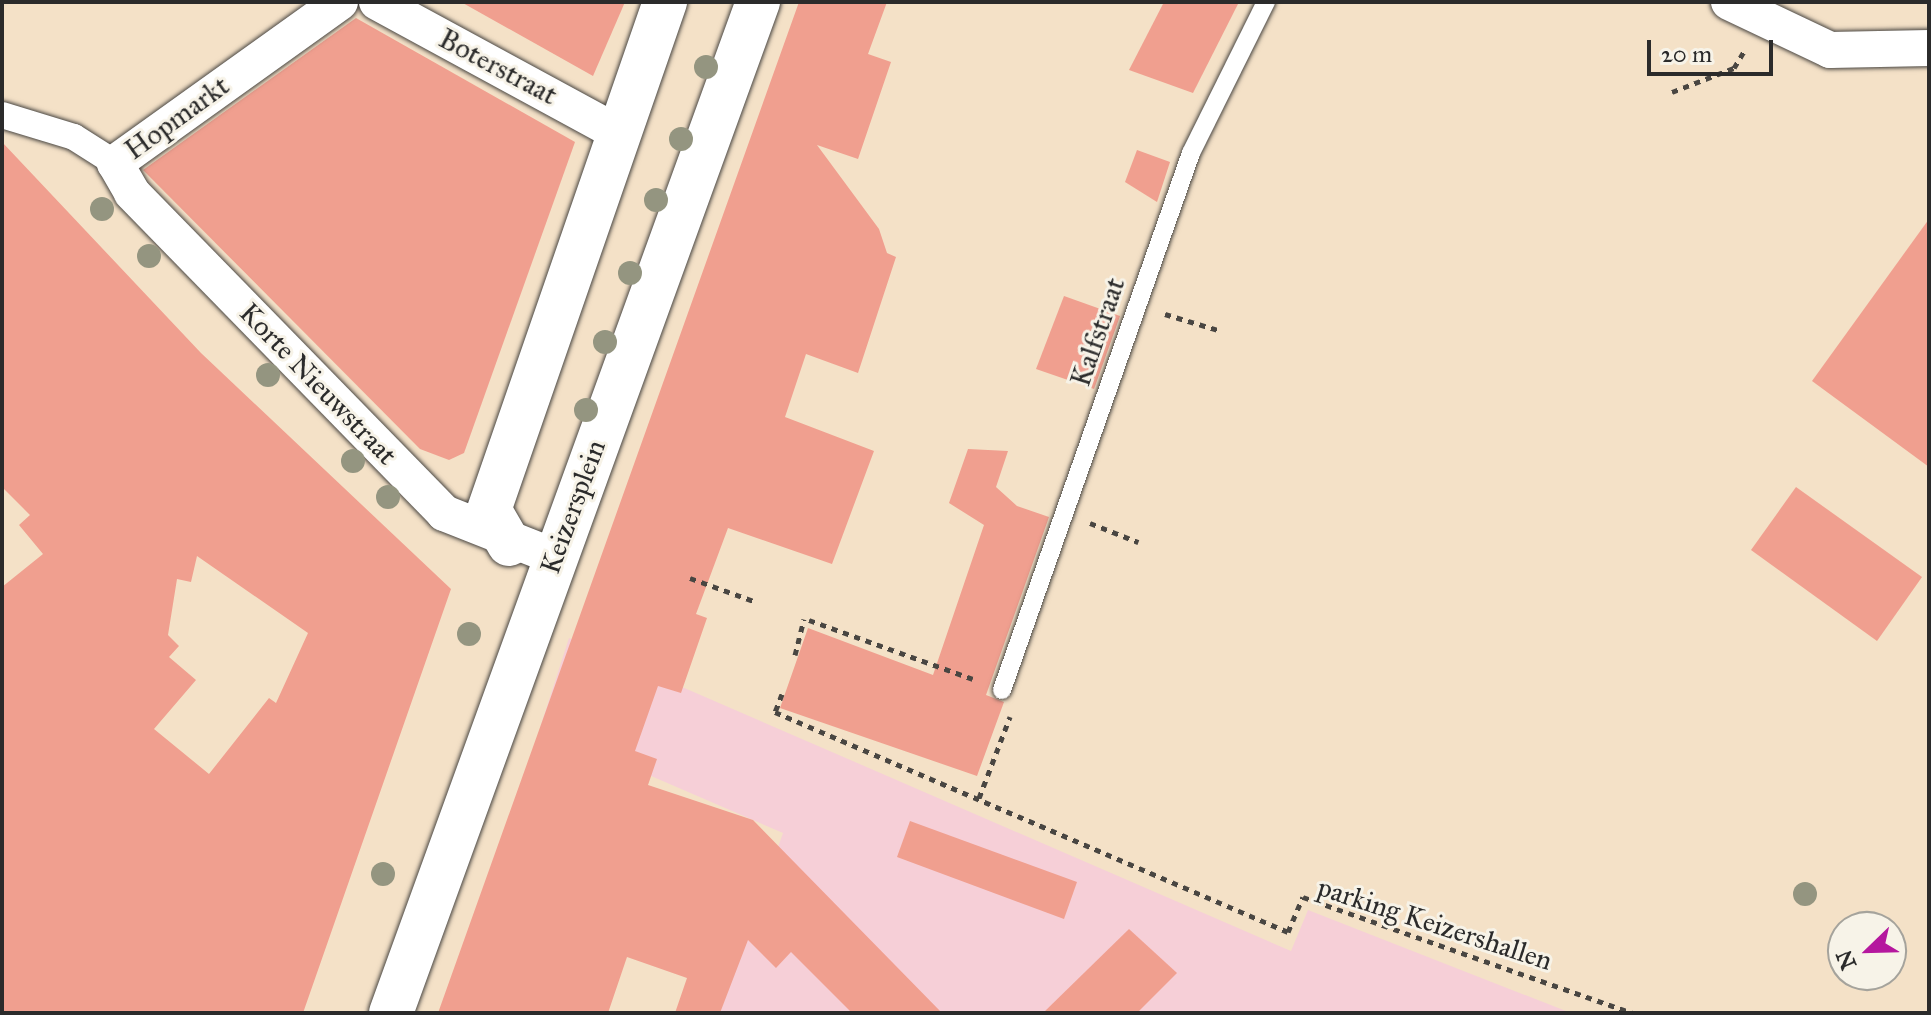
<!DOCTYPE html>
<html>
<head>
<meta charset="utf-8">
<style>
  body { margin:0 }
  #map { position:relative; width:1931px; height:1015px; overflow:hidden; background:#f4e1c7; font-family:"IM FELL Great Primer",serif }
  div>[style] { position:absolute }
  [style*='--x'] { left:calc(var(--x)*1px); top:calc(var(--y)*1px); width:calc(var(--w)*1px); rotate:calc(var(--a)*1deg) }
  .built>* { inset:0; background:#f6cfd7 }
  .building>* { inset:0; background:#f09f8f }
  .path>* { height:5px; margin-top:-2.5px; transform-origin:0; background:repeating-linear-gradient(90deg,#494642 0 6px,transparent 0 12px) }
  .roads { filter:drop-shadow(0 0 2px #494642) drop-shadow(0 0 2px #494642) }
  .service>* { height:18px; margin:-9px; padding:0 9px; transform-origin:9px; border-radius:9px; background:#fff }
  .pedestrian>* { height:26px; margin:-13px; padding:0 13px; transform-origin:13px; border-radius:13px; background:#fff }
  .minor>* { height:36px; margin:-18px; padding:0 18px; transform-origin:18px; border-radius:18px; background:#fff }
  .tertiary>* { height:44px; margin:-22px; padding:0 22px; transform-origin:22px; border-radius:22px; background:#fff }
  .trees>* { width:24px; height:24px; margin:-12px; border-radius:50%; background:#949580 }
  span { translate:-50% -50%; white-space:nowrap; text-align:center; line-height:1.15; -webkit-text-stroke:6px #f7f3e8; paint-order:stroke }
  .street-label { font-size:28px; color:#2b2b2b }
  .frame { position:absolute; inset:0; border:4px solid #2b2b2b; pointer-events:none }
  .north { position:absolute; left:1827px; top:911px; width:80px; height:80px; box-sizing:border-box; background:#f7f3e8; border:2px solid #a5a39c; border-radius:50%; rotate:247deg; font-size:22px; font-weight:700; line-height:32px; text-align:center; color:#2b2b2b }
  .north::after { content:''; display:block; margin:auto; width:28px; height:36px; background:#b5179e; clip-path:polygon(50% 0,100% 100%,50% 72%,0 100%) }
  .scale { position:absolute; left:1647px; top:40px; width:126px; height:36px; box-sizing:border-box; border:4px solid #2b2b2b; border-top:0; padding-left:10px; font-size:24px; line-height:28px; white-space:nowrap; color:#2b2b2b; -webkit-text-stroke:6px #f7f3e8; paint-order:stroke }
</style>
</head>
<body>
<div id="map">
  <div class="built">
    <div style="clip-path:polygon(569px 638px,1291px 951px,1308px 910px,1571px 1013px,720px 1013px,783px 833px,540px 728px)"></div>
  </div>
  <div class="building">
    <div style="clip-path:polygon(461px 2px,625px 2px,593px 76px)"></div>
    <div style="clip-path:polygon(799px 2px,887px 2px,868px 54px,891px 62px,858px 159px,817px 145px,879px 229px,887px 253px,896px 257px,858px 373px,806px 354px,785px 417px,874px 451px,832px 564px,728px 528px,696px 614px,707px 618px,681px 693px,658px 686px,635px 751px,657px 759px,648px 785px,753px 820px,942px 1013px,852px 1013px,791px 952px,776px 968px,748px 940px,720px 1013px,675px 1013px,687px 978px,627px 957px,608px 1013px,438px 1013px)"></div>
    <div style="clip-path:polygon(1164px 2px,1239px 2px,1193px 93px,1129px 70px)"></div>
    <div style="clip-path:polygon(356px 18px,575px 142px,464px 453px,449px 460px,420px 449px,143px 170px)"></div>
    <div style="clip-path:polygon(evenodd,2px 142px,201px 353px,451px 589px,303px 1013px,2px 1013px,2px 587px,43px 554px,19px 525px,30px 515px,2px 487px,2px 142px,197px 556px,308px 633px,276px 703px,269px 698px,209px 774px,154px 729px,196px 680px,169px 657px,179px 646px,168px 635px,177px 579px,191px 582px,197px 556px)"></div>
    <div style="clip-path:polygon(1137px 150px,1170px 162px,1157px 202px,1125px 182px)"></div>
    <div style="clip-path:polygon(1929px 219px,1929px 467px,1812px 381px)"></div>
    <div style="clip-path:polygon(1064px 296px,1120px 316px,1094px 389px,1036px 369px)"></div>
    <div style="clip-path:polygon(968px 449px,1008px 451px,996px 487px,1017px 506px,1049px 517px,986px 695px,1004px 702px,977px 776px,780px 708px,808px 628px,933px 675px,984px 525px,949px 503px)"></div>
    <div style="clip-path:polygon(1796px 487px,1922px 577px,1877px 641px,1751px 550px)"></div>
    <div style="clip-path:polygon(910px 821px,1077px 882px,1064px 919px,897px 857px)"></div>
    <div style="clip-path:polygon(1129px 929px,1177px 973px,1137px 1013px,1043px 1013px)"></div>
  </div>
  <div class="path">
    <div style="--x:1672;--y:92;--w:66;--a:-21.2"></div>
    <div style="--x:1734;--y:68;--w:21;--a:-59"></div>
    <div style="--x:1165;--y:314;--w:55;--a:16.8"></div>
    <div style="--x:1090;--y:523;--w:52;--a:21.6"></div>
    <div style="--x:690;--y:578;--w:68;--a:19.8"></div>
    <div style="--x:809;--y:620;--w:174;--a:19.8"></div>
    <div style="--x:795;--y:655;--w:37;--a:-76"></div>
    <div style="--x:782;--y:694;--w:19;--a:111"></div>
    <div style="--x:775;--y:712;--w:558;--a:23.21"></div>
    <div style="--x:1288;--y:932;--w:38;--a:-67"></div>
    <div style="--x:1303;--y:897;--w:349;--a:19.4"></div>
    <div style="--x:979;--y:798;--w:87;--a:-69.1"></div>
  </div>
  <div class="roads">
    <div class="service">
      <div style="--x:1002;--y:690;--w:569;--a:-70.61"></div>
      <div style="--x:1191;--y:153;--w:169;--a:-63.6"></div>
    </div>
    <div class="pedestrian">
      <div style="--x:2;--y:115;--w:75;--a:17"></div>
      <div style="--x:74;--y:137;--w:49;--a:32.4"></div>
    </div>
    <div class="minor">
      <div style="--x:340;--y:2;--w:277;--a:144.4"></div>
      <div style="--x:115;--y:163;--w:34;--a:60"></div>
      <div style="--x:132;--y:193;--w:447;--a:45.7"></div>
      <div style="--x:444;--y:513;--w:119;--a:21.6"></div>
      <div style="--x:377;--y:2;--w:274;--a:28.5"></div>
      <div style="--x:1729;--y:2;--w:112;--a:25.4"></div>
      <div style="--x:1830;--y:50;--w:99;--a:-1.2"></div>
    </div>
    <div class="tertiary">
      <div style="--x:509;--y:544;--w:39;--a:-120"></div>
      <div style="--x:489;--y:510;--w:538;--a:-70.89"></div>
      <div style="--x:391;--y:1013;--w:1076;--a:-70.05"></div>
    </div>
  </div>
  <div class="trees">
    <div style="left:706px;top:67px"></div>
    <div style="left:681px;top:139px"></div>
    <div style="left:656px;top:200px"></div>
    <div style="left:102px;top:209px"></div>
    <div style="left:149px;top:256px"></div>
    <div style="left:630px;top:273px"></div>
    <div style="left:605px;top:342px"></div>
    <div style="left:268px;top:375px"></div>
    <div style="left:586px;top:410px"></div>
    <div style="left:353px;top:461px"></div>
    <div style="left:388px;top:497px"></div>
    <div style="left:469px;top:634px"></div>
    <div style="left:383px;top:874px"></div>
    <div style="left:1805px;top:894px"></div>
  </div>
  <div class="street-label">
    <span style="left:498px;top:67px;rotate:28deg">Boterstraat</span>
    <span style="left:177px;top:118px;rotate:-36deg">Hopmarkt</span>
    <span style="left:1098px;top:332px;rotate:-71deg">Kalfstraat</span>
    <span style="left:318px;top:384px;rotate:46deg">Korte Nieuwstraat</span>
    <span style="left:573px;top:507px;rotate:-70deg">Keizersplein</span>
    <span style="left:1435px;top:924px;rotate:18deg">parking Keizershallen</span>
  </div>
  <div class="frame"></div>
  <div class="north">N</div>
  <div class="scale">20 m</div>
</div>
</body>
</html>
